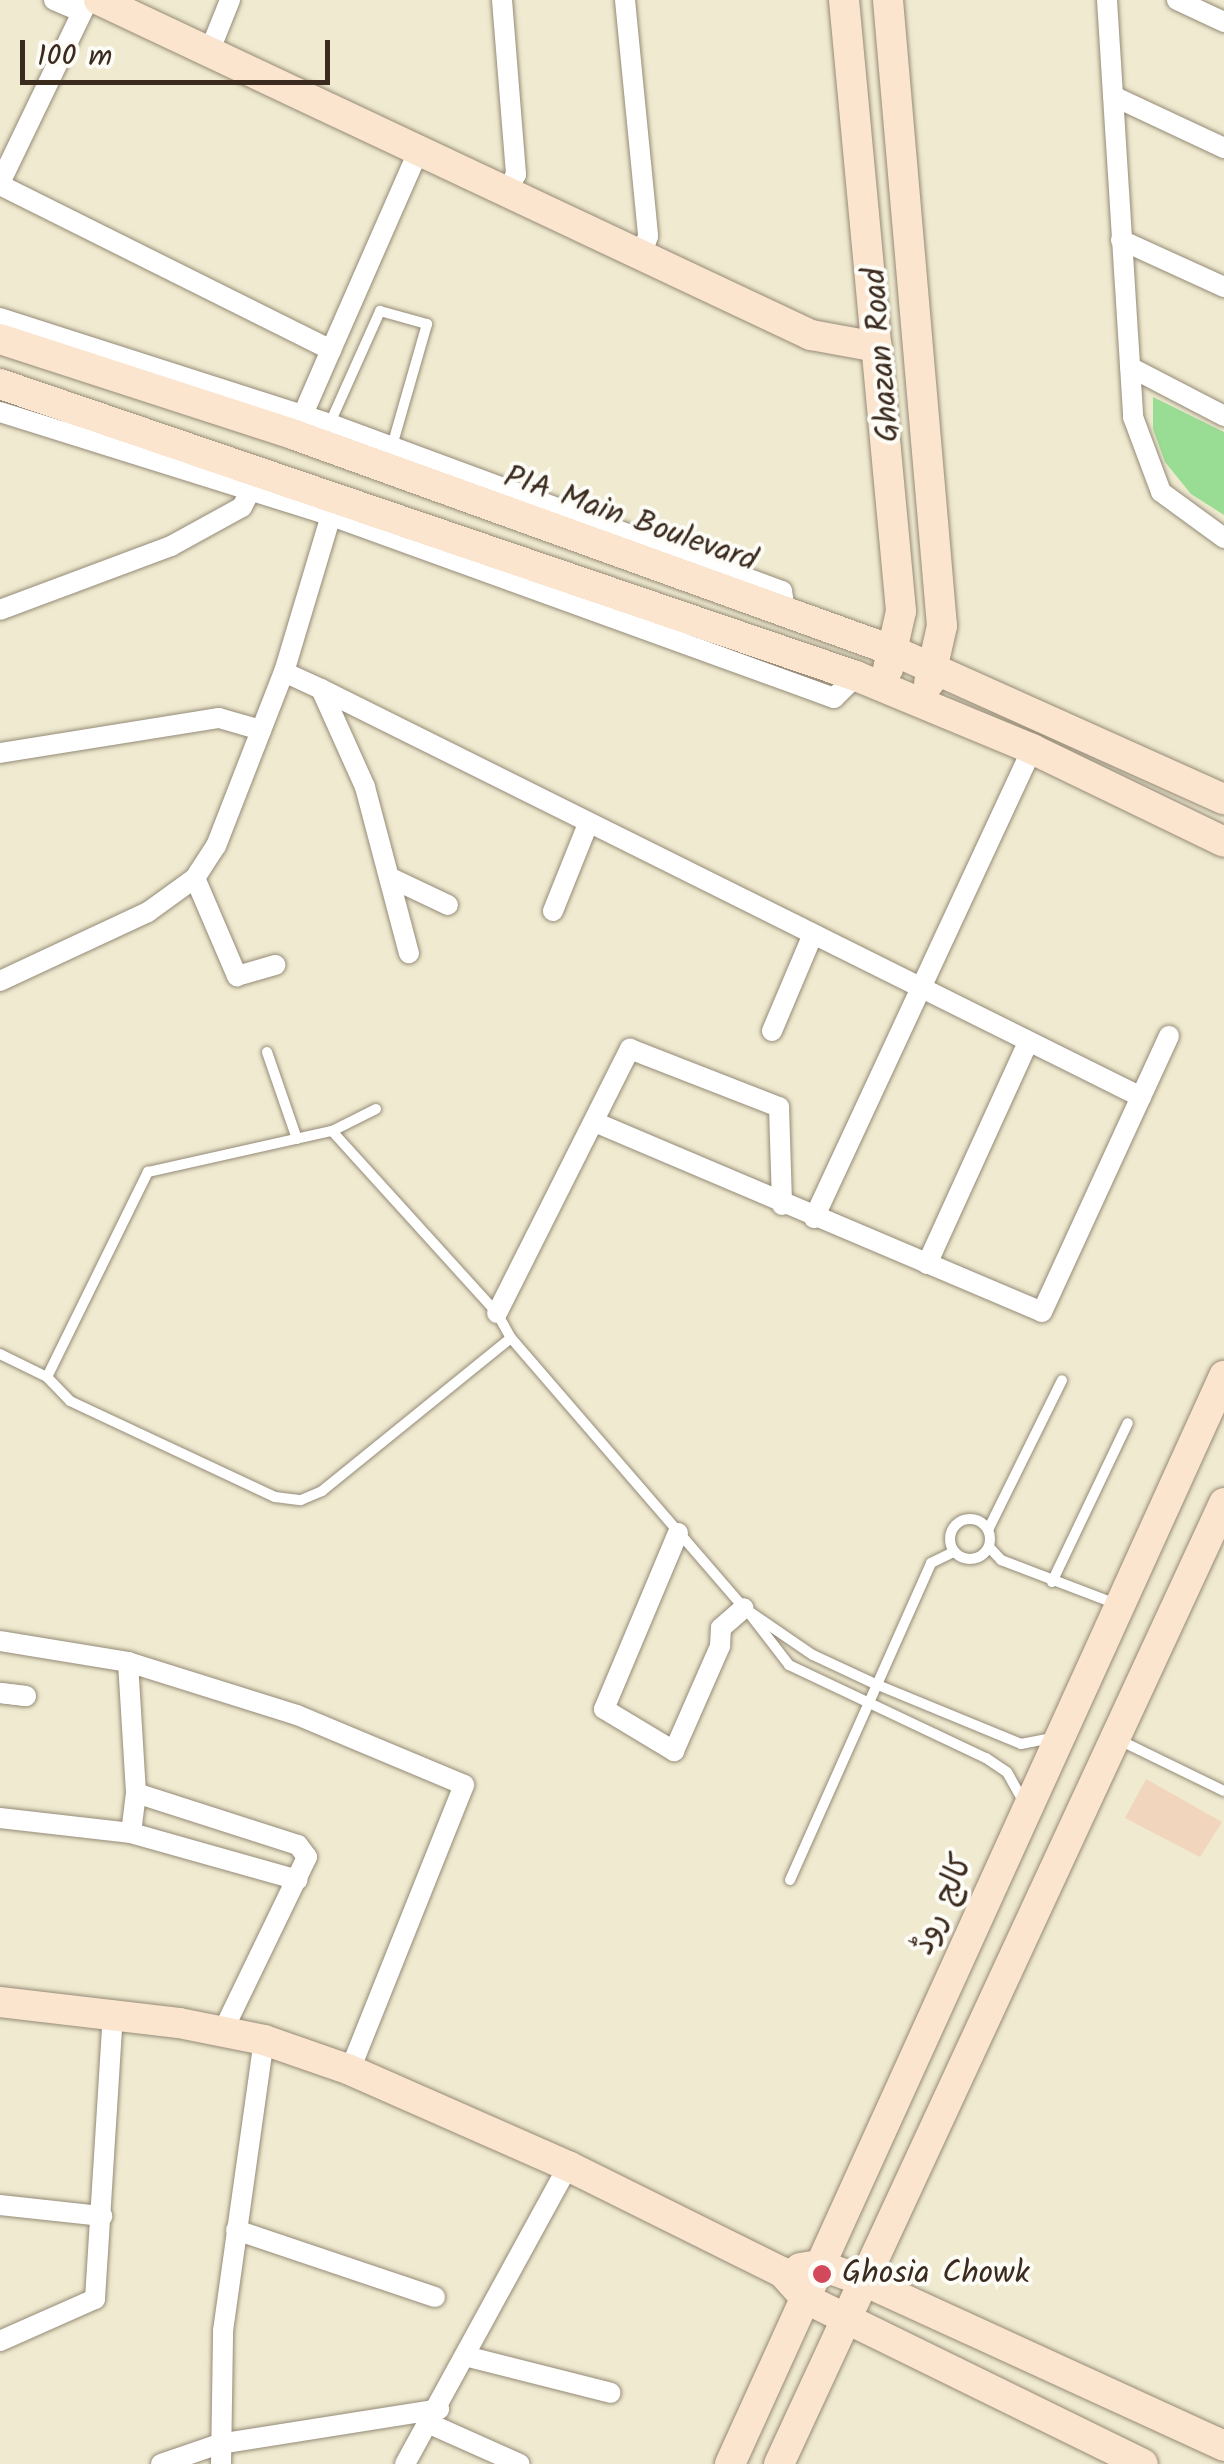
<!DOCTYPE html>
<html>
<head>
<meta charset="utf-8">
<style>
  body { margin:0 }
  #map { position:relative; width:1224px; height:2464px; overflow:hidden; background:#efead0; font-family:Kalam,"Playpen Sans Arabic",sans-serif }
  div>[style] { position:absolute }
  [style*='--x'] { left:calc(var(--x)*1px); top:calc(var(--y)*1px); width:calc(var(--w)*1px); rotate:calc(var(--a)*1deg) }
  .built>* { inset:0; background:#f1d5bd }
  .green>* { inset:0; background:#99dc94 }
  .roads { filter:drop-shadow(0 0 2px #958a77) drop-shadow(0 0 2px #958a77) }
  .lane>* { height:10px; margin:-5px; padding:0 5px; transform-origin:5px; border-radius:5px; background:#fff }
  .lane>.ring { margin:-5px; padding:0; box-sizing:content-box; background:none; border:10px solid #fff; border-radius:50% }
  .street>* { height:20px; margin:-10px; padding:0 10px; transform-origin:10px; border-radius:10px; background:#fff }
  .secondary>* { height:30px; margin:-15px; padding:0 15px; transform-origin:15px; border-radius:15px; background:#fbe5cf }
  .dots>* { width:28px; height:28px; translate:-50% -50%; box-sizing:border-box; border:5px solid #fdfcf7; border-radius:50% }
  span { translate:-50% -50%; white-space:nowrap; text-align:center; line-height:1.15; -webkit-text-stroke:8px #fdfcf7; paint-order:stroke }
  .street-label { font-size:32px; color:#3b2a1e }
  .poi-label { font-size:32px; color:#3b2a1e }
  .left { translate:0 -50%; text-align:left }
  .scale { position:absolute; left:20px; top:40px; width:310px; height:45px; box-sizing:border-box; border:5px solid #3b2a1e; border-top:0; padding-left:12px; font-size:30px; line-height:35px; white-space:nowrap; color:#3b2a1e; -webkit-text-stroke:8px #fdfcf7; paint-order:stroke }
</style>
</head>
<body>
<div id="map">
  <div class="built">
    <div style="clip-path:polygon(1146px 1779px,1222px 1822px,1200px 1857px,1125px 1818px)"></div>
  </div>
  <div class="green">
    <div style="clip-path:polygon(1153px 397px,1224px 432px,1224px 515px,1191px 494px,1165px 462px,1153px 429px)"></div>
  </div>
  <div class="roads">
    <div class="lane">
      <div style="--x:330;--y:423;--w:123;--a:-65.9"></div>
      <div style="--x:380;--y:311;--w:49;--a:15.5"></div>
      <div style="--x:427;--y:324;--w:127;--a:106"></div>
      <div style="--x:267;--y:1052;--w:92;--a:71"></div>
      <div style="--x:376;--y:1109;--w:49;--a:153.4"></div>
      <div style="--x:332;--y:1131;--w:246;--a:47.8"></div>
      <div style="--x:497;--y:1313;--w:29;--a:61"></div>
      <div style="--x:511;--y:1338;--w:357;--a:49.2"></div>
      <div style="--x:744;--y:1608;--w:83;--a:34.3"></div>
      <div style="--x:813;--y:1655;--w:66;--a:25"></div>
      <div style="--x:873;--y:1683;--w:160;--a:22.4"></div>
      <div style="--x:1021;--y:1744;--w:32;--a:-11"></div>
      <div style="--x:0;--y:1354;--w:52;--a:26.1"></div>
      <div style="--x:47;--y:1377;--w:33;--a:46"></div>
      <div style="--x:70;--y:1401;--w:226;--a:25.1"></div>
      <div style="--x:275;--y:1497;--w:26;--a:7"></div>
      <div style="--x:301;--y:1500;--w:23;--a:-23"></div>
      <div style="--x:322;--y:1491;--w:243;--a:-39"></div>
      <div style="--x:47;--y:1377;--w:229;--a:-63.8"></div>
      <div style="--x:148;--y:1172;--w:189;--a:-12.6"></div>
      <div class="ring" style="left:950px;top:1519px;width:30px;height:30px"></div>
      <div style="--x:988;--y:1530;--w:167;--a:-63.7"></div>
      <div style="--x:989;--y:1547;--w:18;--a:47"></div>
      <div style="--x:1001;--y:1560;--w:123;--a:20.9"></div>
      <div style="--x:1052;--y:1582;--w:176;--a:-64.5"></div>
      <div style="--x:749;--y:1613;--w:66;--a:52.4"></div>
      <div style="--x:789;--y:1665;--w:218;--a:25.3"></div>
      <div style="--x:986;--y:1758;--w:25;--a:34"></div>
      <div style="--x:1007;--y:1772;--w:33;--a:61"></div>
      <div style="--x:1117;--y:1739;--w:119;--a:25.9"></div>
      <div style="--x:790;--y:1880;--w:347;--a:-66"></div>
      <div style="--x:931;--y:1563;--w:25;--a:-26"></div>
    </div>
    <div class="street">
      <div style="--x:54;--y:0;--w:28;--a:23"></div>
      <div style="--x:502;--y:0;--w:175;--a:85.4"></div>
      <div style="--x:516;--y:174;--w:18;--a:117"></div>
      <div style="--x:625;--y:0;--w:237;--a:84.4"></div>
      <div style="--x:648;--y:236;--w:18;--a:109"></div>
      <div style="--x:1107;--y:0;--w:418;--a:86.4"></div>
      <div style="--x:1133;--y:417;--w:80;--a:69.5"></div>
      <div style="--x:1161;--y:492;--w:78;--a:36.1"></div>
      <div style="--x:1177;--y:0;--w:52;--a:25.1"></div>
      <div style="--x:210;--y:50;--w:54;--a:-68.2"></div>
      <div style="--x:1113;--y:96;--w:123;--a:25.1"></div>
      <div style="--x:0;--y:183;--w:203;--a:-64.3"></div>
      <div style="--x:0;--y:185;--w:370;--a:26.5"></div>
      <div style="--x:331;--y:350;--w:83;--a:113.5"></div>
      <div style="--x:1121;--y:240;--w:113;--a:24.5"></div>
      <div style="--x:0;--y:318;--w:347;--a:17.8"></div>
      <div style="--x:330;--y:424;--w:482;--a:20.3"></div>
      <div style="--x:782;--y:591;--w:20;--a:81"></div>
      <div style="--x:331;--y:350;--w:219;--a:-66.3"></div>
      <div style="--x:1130;--y:367;--w:106;--a:27.5"></div>
      <div style="--x:0;--y:412;--w:348;--a:17.4"></div>
      <div style="--x:332;--y:516;--w:534;--a:19.93"></div>
      <div style="--x:834;--y:698;--w:31;--a:-45"></div>
      <div style="--x:0;--y:610;--w:183;--a:-20.5"></div>
      <div style="--x:171;--y:546;--w:81;--a:-28.8"></div>
      <div style="--x:242;--y:507;--w:29;--a:-63"></div>
      <div style="--x:284;--y:672;--w:41;--a:24.7"></div>
      <div style="--x:321;--y:689;--w:107;--a:65.8"></div>
      <div style="--x:365;--y:787;--w:172;--a:75.2"></div>
      <div style="--x:321;--y:689;--w:916;--a:26.45"></div>
      <div style="--x:0;--y:753;--w:222;--a:-9.1"></div>
      <div style="--x:219;--y:718;--w:44;--a:15.9"></div>
      <div style="--x:195;--y:878;--w:107;--a:66.8"></div>
      <div style="--x:237;--y:976;--w:40;--a:-16"></div>
      <div style="--x:391;--y:878;--w:63;--a:25.3"></div>
      <div style="--x:553;--y:911;--w:94;--a:-68.1"></div>
      <div style="--x:0;--y:981;--w:163;--a:-25"></div>
      <div style="--x:148;--y:912;--w:58;--a:-35.9"></div>
      <div style="--x:195;--y:878;--w:38;--a:-57"></div>
      <div style="--x:216;--y:846;--w:187;--a:-68.7"></div>
      <div style="--x:284;--y:672;--w:177;--a:-73.3"></div>
      <div style="--x:772;--y:1031;--w:105;--a:-67.1"></div>
      <div style="--x:597;--y:1123;--w:483;--a:23"></div>
      <div style="--x:1042;--y:1312;--w:304;--a:-65.3"></div>
      <div style="--x:814;--y:1218;--w:517;--a:-65.07"></div>
      <div style="--x:927;--y:1264;--w:241;--a:-65.5"></div>
      <div style="--x:497;--y:1313;--w:296;--a:-63.3"></div>
      <div style="--x:630;--y:1049;--w:160;--a:21.3"></div>
      <div style="--x:779;--y:1107;--w:98;--a:88.2"></div>
      <div style="--x:678;--y:1533;--w:191;--a:112.8"></div>
      <div style="--x:604;--y:1709;--w:82;--a:31"></div>
      <div style="--x:674;--y:1751;--w:115;--a:-66.3"></div>
      <div style="--x:720;--y:1646;--w:18;--a:-87"></div>
      <div style="--x:721;--y:1628;--w:30;--a:-41"></div>
      <div style="--x:0;--y:1641;--w:130;--a:9.3"></div>
      <div style="--x:128;--y:1662;--w:131;--a:86.5"></div>
      <div style="--x:136;--y:1793;--w:40;--a:97.1"></div>
      <div style="--x:128;--y:1662;--w:177;--a:17.4"></div>
      <div style="--x:297;--y:1715;--w:181;--a:22.7"></div>
      <div style="--x:464;--y:1785;--w:307;--a:111.8"></div>
      <div style="--x:0;--y:1693;--w:26;--a:7"></div>
      <div style="--x:26;--y:1696;--w:26;--a:-173"></div>
      <div style="--x:136;--y:1793;--w:170;--a:17.8"></div>
      <div style="--x:298;--y:1845;--w:15;--a:53"></div>
      <div style="--x:307;--y:1857;--w:193;--a:115.8"></div>
      <div style="--x:0;--y:1818;--w:132;--a:6.5"></div>
      <div style="--x:131;--y:1833;--w:173;--a:15.7"></div>
      <div style="--x:0;--y:2205;--w:103;--a:6.2"></div>
      <div style="--x:236;--y:2230;--w:210;--a:18.6"></div>
      <div style="--x:0;--y:2341;--w:104;--a:-23.9"></div>
      <div style="--x:95;--y:2299;--w:289;--a:-86.4"></div>
      <div style="--x:469;--y:2357;--w:146;--a:14.2"></div>
      <div style="--x:430;--y:2424;--w:98;--a:24"></div>
      <div style="--x:161;--y:2464;--w:61;--a:-19"></div>
      <div style="--x:219;--y:2444;--w:223;--a:-9"></div>
      <div style="--x:221;--y:2464;--w:133;--a:-89.1"></div>
      <div style="--x:223;--y:2331;--w:294;--a:-82"></div>
      <div style="--x:405;--y:2464;--w:340;--a:-61.3"></div>
    </div>
    <div class="secondary">
      <div style="--x:99;--y:0;--w:787;--a:25.2"></div>
      <div style="--x:811;--y:335;--w:67;--a:10.3"></div>
      <div style="--x:844;--y:0;--w:614;--a:84.67"></div>
      <div style="--x:901;--y:611;--w:59;--a:102.6"></div>
      <div style="--x:888;--y:0;--w:628;--a:85.07"></div>
      <div style="--x:942;--y:626;--w:58;--a:102.8"></div>
      <div style="--x:0;--y:339;--w:310;--a:18"></div>
      <div style="--x:295;--y:435;--w:637;--a:19.83"></div>
      <div style="--x:894;--y:651;--w:362;--a:24.2"></div>
      <div style="--x:0;--y:384;--w:904;--a:18.84"></div>
      <div style="--x:856;--y:676;--w:191;--a:22.5"></div>
      <div style="--x:1032;--y:749;--w:213;--a:25.8"></div>
      <div style="--x:0;--y:2002;--w:180;--a:6.7"></div>
      <div style="--x:179;--y:2023;--w:87;--a:11.3"></div>
      <div style="--x:264;--y:2040;--w:91;--a:19.2"></div>
      <div style="--x:350;--y:2070;--w:238;--a:23.8"></div>
      <div style="--x:568;--y:2166;--w:239;--a:26.4"></div>
      <div style="--x:782;--y:2272;--w:36;--a:48"></div>
      <div style="--x:806;--y:2299;--w:375;--a:26.1"></div>
      <div style="--x:800;--y:2268;--w:19;--a:-9"></div>
      <div style="--x:819;--y:2265;--w:48;--a:19.6"></div>
      <div style="--x:864;--y:2281;--w:396;--a:24.6"></div>
      <div style="--x:730;--y:2464;--w:1195;--a:-65.58"></div>
      <div style="--x:779;--y:2464;--w:1059;--a:-65.15"></div>
    </div>
  </div>
  <div class="dots">
    <div style="left:822px;top:2274px;background:#d1495b"></div>
  </div>
  <div class="street-label">
    <span style="left:883px;top:355px;rotate:-95deg">Ghazan Road</span>
    <span style="left:630px;top:520px;rotate:19deg">PIA Main Boulevard</span>
    <span style="left:944px;top:1905px;rotate:-66deg">کالج روڈ</span>
  </div>
  <div class="poi-label">
    <span class="left" style="left:842px;top:2274px">Ghosia Chowk</span>
  </div>
  <div class="scale">100 m</div>
</div>
</body>
</html>
